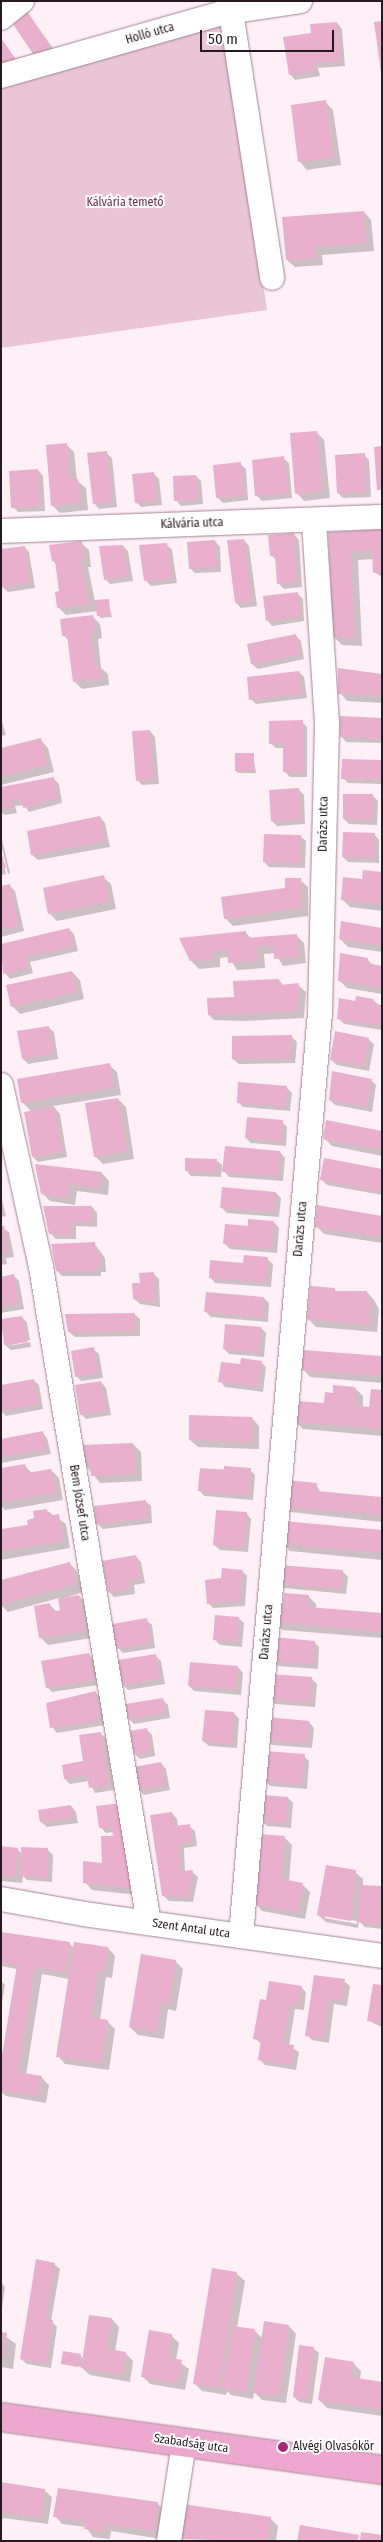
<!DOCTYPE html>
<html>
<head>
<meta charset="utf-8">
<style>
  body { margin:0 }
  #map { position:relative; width:383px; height:2542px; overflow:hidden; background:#fff0f7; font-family:"Fira Sans Condensed",sans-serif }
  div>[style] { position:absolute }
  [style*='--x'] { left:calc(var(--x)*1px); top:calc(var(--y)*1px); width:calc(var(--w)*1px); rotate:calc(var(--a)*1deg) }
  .green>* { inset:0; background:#e9c5d6 }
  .shadow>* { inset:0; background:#0003 }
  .building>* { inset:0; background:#eaafcd }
  .roads { filter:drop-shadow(0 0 1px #a38393) drop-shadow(0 0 1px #a38393) }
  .minor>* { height:24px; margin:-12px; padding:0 12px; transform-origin:12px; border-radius:12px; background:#fff }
  .major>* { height:28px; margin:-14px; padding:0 14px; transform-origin:14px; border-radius:14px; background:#eca8ce }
  .dots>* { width:14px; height:14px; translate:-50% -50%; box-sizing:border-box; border:2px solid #fff; border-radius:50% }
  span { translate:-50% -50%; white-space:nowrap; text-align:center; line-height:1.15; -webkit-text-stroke:4px #fff; paint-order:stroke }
  .street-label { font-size:12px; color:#261a20 }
  .park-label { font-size:12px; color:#702c53 }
  .poi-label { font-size:12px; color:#261a20 }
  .left { translate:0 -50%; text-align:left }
  .frame { position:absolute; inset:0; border:2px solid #261a20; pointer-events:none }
  .scale { position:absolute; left:200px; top:30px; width:134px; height:22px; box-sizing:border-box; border:2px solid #261a20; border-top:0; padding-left:6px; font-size:15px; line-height:18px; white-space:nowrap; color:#261a20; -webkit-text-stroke:4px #fff; paint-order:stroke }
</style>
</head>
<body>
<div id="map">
  <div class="green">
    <div style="clip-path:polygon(222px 13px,267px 310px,1px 348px,1px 76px)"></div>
  </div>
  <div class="shadow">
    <div style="clip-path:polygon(27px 12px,55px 51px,41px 61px)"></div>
    <div style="clip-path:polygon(337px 23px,342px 29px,345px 66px,318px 68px,320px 76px,295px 80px,290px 74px)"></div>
    <div style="clip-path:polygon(1px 39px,19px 64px,8px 72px)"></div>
    <div style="clip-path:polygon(325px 102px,333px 110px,341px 165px,307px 170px,300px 162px,292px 106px)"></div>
    <div style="clip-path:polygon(364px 212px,371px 220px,374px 251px,322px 255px,323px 265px,295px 267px,287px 260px)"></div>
    <div style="clip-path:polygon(316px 432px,324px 440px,330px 498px,304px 501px,297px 493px)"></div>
    <div style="clip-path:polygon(66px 444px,74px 452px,77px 481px,86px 488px,88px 510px,60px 513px,52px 505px)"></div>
    <div style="clip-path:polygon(106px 453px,112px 458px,117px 507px,99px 509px,94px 503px)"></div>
    <div style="clip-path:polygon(364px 455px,369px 460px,371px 497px,343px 498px,338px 493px)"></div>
    <div style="clip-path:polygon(283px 458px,289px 463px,292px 498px,262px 501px,257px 496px)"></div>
    <div style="clip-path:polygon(240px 464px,246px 469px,248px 500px,223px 503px,217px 497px)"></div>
    <div style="clip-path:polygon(38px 470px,43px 476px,45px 511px,18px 512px,13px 507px)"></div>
    <div style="clip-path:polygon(154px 474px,159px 479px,162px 505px,141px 507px,136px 502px)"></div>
    <div style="clip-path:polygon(196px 476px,201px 481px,203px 504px,181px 506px,176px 500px)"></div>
    <div style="clip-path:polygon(382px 531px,382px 577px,374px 572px,374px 559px,358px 560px,362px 646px,342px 645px,334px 637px,330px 533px)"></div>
    <div style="clip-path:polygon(294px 534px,299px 540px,302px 587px,284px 589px,278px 583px,277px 561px,271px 555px)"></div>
    <div style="clip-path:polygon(244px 540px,249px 546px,257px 606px,241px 608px,236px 603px)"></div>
    <div style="clip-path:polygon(215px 541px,220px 547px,221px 572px,195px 573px,190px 568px)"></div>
    <div style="clip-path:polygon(81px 543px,89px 550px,91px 567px,88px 567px,95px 601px,108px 601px,112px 617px,100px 618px,98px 611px,66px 615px,58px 607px,61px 592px,57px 565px,53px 561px)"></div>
    <div style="clip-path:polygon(167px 545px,172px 550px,177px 583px,151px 586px,146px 581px)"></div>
    <div style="clip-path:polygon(123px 546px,128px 551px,133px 581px,110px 584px,105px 579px)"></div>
    <div style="clip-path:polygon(24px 547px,29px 552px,35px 588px,8px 592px,2px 587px)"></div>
    <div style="clip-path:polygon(297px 593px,303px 599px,304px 621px,272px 626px,267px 620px)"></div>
    <div style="clip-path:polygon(92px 616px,100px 624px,102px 638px,98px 639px,101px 668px,108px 674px,109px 685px,82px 689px,74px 681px,69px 641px,63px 635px)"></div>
    <div style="clip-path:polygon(295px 635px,301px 641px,304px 659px,258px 669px,252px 664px,248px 645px)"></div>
    <div style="clip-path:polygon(340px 670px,382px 676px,382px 703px,347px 701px,340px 693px)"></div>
    <div style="clip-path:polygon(299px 672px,304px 677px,307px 698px,256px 704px,251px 699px)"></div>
    <div style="clip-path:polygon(1px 718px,6px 735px,1px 736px)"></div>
    <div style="clip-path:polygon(382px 719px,382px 743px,346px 742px,341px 736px)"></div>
    <div style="clip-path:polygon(302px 722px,307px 727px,307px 777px,290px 777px,284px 771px,284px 748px,276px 748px,270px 743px)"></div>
    <div style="clip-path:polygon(150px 731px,155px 737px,159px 784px,142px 785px,137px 780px)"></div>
    <div style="clip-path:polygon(41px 740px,48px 748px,54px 772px,1px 785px,1px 749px)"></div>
    <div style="clip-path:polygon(253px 755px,256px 773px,238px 773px,236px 771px)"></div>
    <div style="clip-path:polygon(382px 762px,382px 784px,348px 783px,343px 778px)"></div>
    <div style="clip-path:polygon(53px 778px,59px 784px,62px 803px,29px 812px,24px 805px,15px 806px,17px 813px,5px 815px,1px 812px,1px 788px)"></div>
    <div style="clip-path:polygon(298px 789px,304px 795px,305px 824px,277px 826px,272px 821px)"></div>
    <div style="clip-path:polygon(373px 796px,378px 801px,377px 825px,349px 824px,344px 819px)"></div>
    <div style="clip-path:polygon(100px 817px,105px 823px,110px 847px,38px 860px,32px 855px)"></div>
    <div style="clip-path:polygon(374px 834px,379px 840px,379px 863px,348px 862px,343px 857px)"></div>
    <div style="clip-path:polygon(1px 835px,10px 873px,8px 874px,1px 843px)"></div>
    <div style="clip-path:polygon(300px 836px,306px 841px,305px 868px,269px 867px,264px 862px)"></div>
    <div style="clip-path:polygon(1px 854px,6px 874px,1px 875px)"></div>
    <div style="clip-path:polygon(382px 873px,382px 911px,350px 907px,342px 899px,363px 880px)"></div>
    <div style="clip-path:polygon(103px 877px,111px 884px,116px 909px,57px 921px,49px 913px)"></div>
    <div style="clip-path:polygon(300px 880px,308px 887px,308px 916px,233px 926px,225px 918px)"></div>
    <div style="clip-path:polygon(9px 885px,15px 891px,24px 931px,1px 937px,1px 887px)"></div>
    <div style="clip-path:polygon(69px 929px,74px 934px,78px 951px,30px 962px,33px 973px,10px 979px,5px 973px,1px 945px)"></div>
    <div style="clip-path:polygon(382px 930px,382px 952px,348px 947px,340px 939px)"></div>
    <div style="clip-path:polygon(246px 933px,252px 939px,296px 935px,304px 943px,306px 963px,283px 966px,275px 953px,264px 954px,265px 968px,237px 970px,229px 957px,220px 958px,220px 967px,199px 969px,191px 961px)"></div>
    <div style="clip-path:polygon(367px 959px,374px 966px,382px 967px,382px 994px,347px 988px,340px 981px)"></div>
    <div style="clip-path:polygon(72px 972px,80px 980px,84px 999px,20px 1014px,12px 1006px)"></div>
    <div style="clip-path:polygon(279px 980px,284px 986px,298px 985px,306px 992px,304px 1018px,244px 1021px,214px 1020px,209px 1015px,235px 998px)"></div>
    <div style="clip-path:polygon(373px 1000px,382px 1007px,382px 1030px,344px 1024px,338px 1018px,356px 1002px)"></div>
    <div style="clip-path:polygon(48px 1027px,54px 1032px,58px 1059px,28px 1064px,23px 1059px,19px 1032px)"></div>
    <div style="clip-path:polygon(292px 1037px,297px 1042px,295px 1063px,239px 1064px,233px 1059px)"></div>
    <div style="clip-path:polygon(368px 1039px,374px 1044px,369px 1071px,337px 1065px,331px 1060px)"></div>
    <div style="clip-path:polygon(109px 1065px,117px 1072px,121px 1095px,53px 1106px,60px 1114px,67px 1157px,38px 1162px,33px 1157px,32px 1112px,22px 1102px)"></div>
    <div style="clip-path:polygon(371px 1080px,376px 1085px,372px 1112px,335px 1105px,330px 1100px)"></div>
    <div style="clip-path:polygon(286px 1087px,292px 1093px,290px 1111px,243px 1107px,238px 1102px)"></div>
    <div style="clip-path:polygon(118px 1099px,126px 1107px,134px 1159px,103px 1164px,95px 1156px)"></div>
    <div style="clip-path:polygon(282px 1122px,287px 1127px,286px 1146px,251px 1143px,246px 1138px)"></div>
    <div style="clip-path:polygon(382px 1133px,382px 1156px,332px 1146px,324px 1138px)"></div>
    <div style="clip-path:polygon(280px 1152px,285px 1158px,283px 1181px,229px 1177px,224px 1171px)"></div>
    <div style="clip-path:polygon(216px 1160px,222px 1165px,221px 1177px,191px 1176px,186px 1170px)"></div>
    <div style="clip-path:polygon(37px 1165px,102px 1173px,109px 1181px,108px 1195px,77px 1191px,75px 1205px,50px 1201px,42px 1193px)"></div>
    <div style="clip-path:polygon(382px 1170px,382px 1195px,327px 1185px,322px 1180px)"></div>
    <div style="clip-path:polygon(276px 1193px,281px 1198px,279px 1217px,227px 1213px,221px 1207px)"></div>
    <div style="clip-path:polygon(1px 1195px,6px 1216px,1px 1217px)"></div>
    <div style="clip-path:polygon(92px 1207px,97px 1213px,97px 1227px,76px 1226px,76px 1239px,56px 1239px,50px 1233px)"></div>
    <div style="clip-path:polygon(382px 1217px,382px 1243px,324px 1234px,316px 1226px)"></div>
    <div style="clip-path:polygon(274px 1222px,279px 1228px,277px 1253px,230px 1249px,225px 1244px,249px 1227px)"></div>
    <div style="clip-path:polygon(1px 1227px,9px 1232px,14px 1257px,6px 1258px,7px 1264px,1px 1265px)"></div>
    <div style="clip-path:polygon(94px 1243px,105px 1258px,106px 1272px,101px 1272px,101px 1276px,62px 1276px,57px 1271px)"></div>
    <div style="clip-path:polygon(267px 1259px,273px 1264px,271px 1287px,215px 1283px,210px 1277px)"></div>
    <div style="clip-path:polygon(153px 1273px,159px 1279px,160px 1307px,140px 1304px,134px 1299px)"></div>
    <div style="clip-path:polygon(14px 1276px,19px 1281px,24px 1309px,1px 1313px,1px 1278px)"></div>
    <div style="clip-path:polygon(334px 1289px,337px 1292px,367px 1292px,374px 1300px,379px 1309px,377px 1332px,316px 1327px,308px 1319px)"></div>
    <div style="clip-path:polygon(264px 1298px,269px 1303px,268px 1322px,211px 1317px,206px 1312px)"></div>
    <div style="clip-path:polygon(134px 1314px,140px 1319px,140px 1336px,75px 1337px,69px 1332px)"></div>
    <div style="clip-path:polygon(22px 1317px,27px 1323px,30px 1340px,8px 1346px,30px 1342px,31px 1347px,11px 1350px,5px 1345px,1px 1321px)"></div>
    <div style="clip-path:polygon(226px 1325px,261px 1328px,266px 1333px,264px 1357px,229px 1354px,224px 1349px)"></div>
    <div style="clip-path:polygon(93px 1349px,99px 1354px,103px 1378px,81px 1381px,76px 1376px)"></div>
    <div style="clip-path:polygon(382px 1358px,382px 1383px,310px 1377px,303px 1369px)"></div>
    <div style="clip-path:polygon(261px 1362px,266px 1367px,263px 1392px,225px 1387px,220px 1381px)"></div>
    <div style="clip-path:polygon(33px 1380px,39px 1385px,43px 1409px,6px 1416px,1px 1411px,1px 1387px)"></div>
    <div style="clip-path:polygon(101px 1382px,106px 1388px,111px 1415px,86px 1419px,81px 1414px)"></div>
    <div style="clip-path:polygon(355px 1388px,363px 1396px,363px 1407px,370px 1408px,382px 1391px,382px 1436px,303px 1429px,295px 1421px,325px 1404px,334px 1394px)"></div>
    <div style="clip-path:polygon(252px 1418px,259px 1426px,259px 1449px,198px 1447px,190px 1440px)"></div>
    <div style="clip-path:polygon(42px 1432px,47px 1438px,51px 1454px,1px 1463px,1px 1440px)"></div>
    <div style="clip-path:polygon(133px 1444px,141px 1452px,142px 1481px,100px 1483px,85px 1464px)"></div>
    <div style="clip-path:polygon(24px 1465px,32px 1473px,51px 1470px,59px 1478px,63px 1500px,5px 1510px,1px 1506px,1px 1469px)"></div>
    <div style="clip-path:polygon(201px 1469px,250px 1470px,255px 1475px,253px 1500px,204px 1496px,199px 1490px)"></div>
    <div style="clip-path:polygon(316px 1484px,321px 1493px,382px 1498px,382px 1522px,290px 1512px,285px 1507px)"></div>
    <div style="clip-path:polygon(145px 1501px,151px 1506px,152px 1523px,103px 1529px,97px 1524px)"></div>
    <div style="clip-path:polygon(46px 1510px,66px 1524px,70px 1548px,1px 1560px,1px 1531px,29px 1526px)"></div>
    <div style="clip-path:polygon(246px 1513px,251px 1519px,248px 1552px,220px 1550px,214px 1545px)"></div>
    <div style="clip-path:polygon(382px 1531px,382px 1560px,290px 1551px,282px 1543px)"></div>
    <div style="clip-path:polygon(136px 1557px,141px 1562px,145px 1583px,134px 1585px,135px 1594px,114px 1597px,109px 1592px)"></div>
    <div style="clip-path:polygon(70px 1564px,77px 1571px,83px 1592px,62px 1599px,79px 1596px,86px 1604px,92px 1638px,48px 1645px,40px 1637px,50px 1605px,57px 1612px,62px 1611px,59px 1598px,8px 1612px,1px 1605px,1px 1582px)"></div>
    <div style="clip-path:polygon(242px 1571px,247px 1576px,245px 1606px,213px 1608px,208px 1603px,222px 1580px)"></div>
    <div style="clip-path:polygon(342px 1571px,348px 1577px,346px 1594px,284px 1588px,279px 1583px)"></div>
    <div style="clip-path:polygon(308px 1596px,316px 1604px,316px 1609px,382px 1614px,382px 1638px,282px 1630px,274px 1622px,284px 1606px)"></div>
    <div style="clip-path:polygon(238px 1618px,244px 1623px,242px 1647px,220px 1645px,215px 1640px)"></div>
    <div style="clip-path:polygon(146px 1620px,152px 1625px,155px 1648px,123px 1653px,118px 1648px)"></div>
    <div style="clip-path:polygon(314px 1642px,319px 1647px,318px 1669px,278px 1666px,273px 1661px)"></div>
    <div style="clip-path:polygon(89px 1654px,94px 1660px,98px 1685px,52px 1692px,47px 1687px)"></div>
    <div style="clip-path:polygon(155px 1655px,161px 1661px,165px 1684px,128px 1690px,123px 1685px)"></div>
    <div style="clip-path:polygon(238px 1667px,243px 1673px,241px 1695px,194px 1691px,189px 1686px)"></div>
    <div style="clip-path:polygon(312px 1679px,317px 1684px,315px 1707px,275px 1704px,269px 1698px)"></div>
    <div style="clip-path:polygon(95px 1692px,100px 1697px,105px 1725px,57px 1733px,52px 1727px)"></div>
    <div style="clip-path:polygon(162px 1699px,168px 1705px,170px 1718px,134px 1724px,129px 1719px)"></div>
    <div style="clip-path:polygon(234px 1713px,239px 1719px,237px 1748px,209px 1746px,203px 1741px)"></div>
    <div style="clip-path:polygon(309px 1722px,314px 1728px,312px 1748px,272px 1745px,266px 1739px)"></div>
    <div style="clip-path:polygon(146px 1729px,152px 1735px,155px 1756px,140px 1759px,135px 1754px)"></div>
    <div style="clip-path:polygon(100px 1733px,106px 1738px,114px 1790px,95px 1793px,89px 1781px,70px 1784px,65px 1779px,85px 1762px)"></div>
    <div style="clip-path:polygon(304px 1756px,309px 1761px,307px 1789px,270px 1786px,265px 1781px)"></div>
    <div style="clip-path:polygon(161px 1763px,166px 1769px,170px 1790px,144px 1795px,139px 1789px)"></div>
    <div style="clip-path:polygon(288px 1798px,293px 1803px,291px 1828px,267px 1826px,262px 1821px)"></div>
    <div style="clip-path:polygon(120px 1804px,138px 1895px,92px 1890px,85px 1882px,104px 1864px,114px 1837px,113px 1832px,106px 1833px,100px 1827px)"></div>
    <div style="clip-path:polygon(71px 1806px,76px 1812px,78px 1823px,47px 1827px,41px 1822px,40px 1811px)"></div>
    <div style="clip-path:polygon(172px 1813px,177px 1819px,178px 1827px,189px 1826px,195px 1831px,197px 1846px,184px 1848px,185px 1872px,192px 1872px,198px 1877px,193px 1902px,169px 1901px,163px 1895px)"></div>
    <div style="clip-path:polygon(284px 1837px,292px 1845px,289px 1882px,303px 1885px,310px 1892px,305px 1919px,262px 1911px,255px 1903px)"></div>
    <div style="clip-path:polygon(1px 1847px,18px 1850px,22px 1854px,47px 1849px,53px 1855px,52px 1882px,27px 1880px,23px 1876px,22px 1883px,1px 1881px)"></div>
    <div style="clip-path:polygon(evenodd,355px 1872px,363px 1879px,363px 1887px,382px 1888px,382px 1929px,365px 1927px,359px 1921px,358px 1928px,326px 1922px,318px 1915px,355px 1872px,325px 1915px,357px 1921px,357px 1924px,325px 1918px,325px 1915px)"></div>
    <div style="clip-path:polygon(1px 1933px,69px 1943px,74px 1948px,108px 1948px,115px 1956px,112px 1978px,106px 1977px,100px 2020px,107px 2021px,115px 2029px,109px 2070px,65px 2064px,58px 2056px,69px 1979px,42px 1974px,26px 2075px,41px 2077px,49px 2085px,46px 2103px,6px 2096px,1px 2092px,1px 2069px,17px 1969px,1px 1966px)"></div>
    <div style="clip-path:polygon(175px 1961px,183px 1969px,176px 2011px,168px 2009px,164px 2039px,138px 2035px,130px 2027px)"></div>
    <div style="clip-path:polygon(315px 1977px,344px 1981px,350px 1986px,347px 2006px,334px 2004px,329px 2043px,312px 2040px,307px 2035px)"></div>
    <div style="clip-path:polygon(1px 1981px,5px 1985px,1px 2009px)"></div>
    <div style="clip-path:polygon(382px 1986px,382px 2027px,369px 2021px)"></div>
    <div style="clip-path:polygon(301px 1987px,306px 1992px,304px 2010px,295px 2009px,289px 2046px,299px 2052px,296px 2070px,265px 2065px,259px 2059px,262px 2044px,255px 2039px,267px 2002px)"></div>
    <div style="clip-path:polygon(54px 2264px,60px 2269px,51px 2321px,57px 2327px,51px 2368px,27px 2364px,21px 2359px)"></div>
    <div style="clip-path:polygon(213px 2270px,237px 2274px,245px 2281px,237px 2328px,255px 2331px,262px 2338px,289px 2326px,296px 2334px,286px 2403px,262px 2400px,254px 2392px,253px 2399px,231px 2395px,227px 2391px,226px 2395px,202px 2391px,194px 2383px)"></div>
    <div style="clip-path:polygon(1px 2282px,5px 2287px,1px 2316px)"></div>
    <div style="clip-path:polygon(112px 2319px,119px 2327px,115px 2352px,125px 2353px,133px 2361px,130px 2382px,90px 2375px,81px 2367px,62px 2363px,80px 2355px,83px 2359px)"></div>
    <div style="clip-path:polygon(1px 2333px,16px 2344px,13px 2369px,1px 2367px)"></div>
    <div style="clip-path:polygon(171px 2335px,179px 2343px,176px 2360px,189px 2369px,185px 2390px,150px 2384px,142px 2376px)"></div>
    <div style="clip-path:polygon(313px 2348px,319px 2353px,312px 2404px,299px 2402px,294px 2397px)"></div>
    <div style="clip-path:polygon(353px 2363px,361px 2371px,360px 2380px,382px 2383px,382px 2416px,327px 2408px,319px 2400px)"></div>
    <div style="clip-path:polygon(1px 2484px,44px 2490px,52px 2497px,48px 2524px,3px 2518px,1px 2527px)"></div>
    <div style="clip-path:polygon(158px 2504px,165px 2511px,161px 2539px,111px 2531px,110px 2539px,93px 2537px,86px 2527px,62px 2524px,55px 2516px)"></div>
    <div style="clip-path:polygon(270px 2518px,278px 2526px,276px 2541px,178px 2539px)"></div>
  </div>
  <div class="building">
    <div style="clip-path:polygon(27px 11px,50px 46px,35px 57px,11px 21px)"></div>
    <div style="clip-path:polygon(382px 21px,382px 72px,381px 72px,374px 22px)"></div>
    <div style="clip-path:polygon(337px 22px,341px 61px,313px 63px,315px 71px,289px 75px,283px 37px,311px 33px,310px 24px)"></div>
    <div style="clip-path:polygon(1px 38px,15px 58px,1px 68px)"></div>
    <div style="clip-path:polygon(326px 100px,334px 158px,298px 162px,291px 105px)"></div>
    <div style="clip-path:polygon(364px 211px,366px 243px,315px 247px,316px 258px,286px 260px,282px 217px)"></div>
    <div style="clip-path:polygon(317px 431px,322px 491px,295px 494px,290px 433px)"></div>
    <div style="clip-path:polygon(67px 443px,70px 480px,78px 479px,80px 503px,51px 506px,46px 445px)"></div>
    <div style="clip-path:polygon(382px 446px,382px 490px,377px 490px,374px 447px)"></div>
    <div style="clip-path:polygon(107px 451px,112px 502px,93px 504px,87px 453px)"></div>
    <div style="clip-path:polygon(365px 453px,366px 492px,337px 493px,335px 455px)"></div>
    <div style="clip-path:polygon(284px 456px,288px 493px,255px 496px,252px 460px)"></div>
    <div style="clip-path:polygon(241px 462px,244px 496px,216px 498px,213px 465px)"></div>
    <div style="clip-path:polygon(38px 469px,40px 506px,11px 508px,9px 471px)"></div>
    <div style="clip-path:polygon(154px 472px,157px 500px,135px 503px,132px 474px)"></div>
    <div style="clip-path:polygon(196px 475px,198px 499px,174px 501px,173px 476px)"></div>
    <div style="clip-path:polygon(382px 529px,382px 572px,373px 573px,372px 551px,351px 552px,355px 639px,333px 637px,328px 532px)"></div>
    <div style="clip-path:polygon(294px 533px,297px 582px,277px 584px,275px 555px,270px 556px,268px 535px)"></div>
    <div style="clip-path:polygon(244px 539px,252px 601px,235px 603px,227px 540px)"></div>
    <div style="clip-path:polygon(215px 540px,217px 567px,189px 569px,187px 542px)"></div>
    <div style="clip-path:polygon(82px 541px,84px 559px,81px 560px,89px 604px,57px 608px,55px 592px,59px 591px,55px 561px,52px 561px,49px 545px)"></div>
    <div style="clip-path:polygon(167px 543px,172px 578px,144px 581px,139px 545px)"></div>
    <div style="clip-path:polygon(123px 545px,128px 576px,104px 580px,99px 546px)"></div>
    <div style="clip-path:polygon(25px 546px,30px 583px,1px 587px,1px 549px)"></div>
    <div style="clip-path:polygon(298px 592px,300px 616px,266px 621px,263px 596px)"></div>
    <div style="clip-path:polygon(109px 599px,110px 615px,97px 616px,95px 600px)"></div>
    <div style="clip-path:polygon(93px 615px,95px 631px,91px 632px,95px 666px,100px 665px,102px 678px,73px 682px,67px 635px,62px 636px,60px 619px)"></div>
    <div style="clip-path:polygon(296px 634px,300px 654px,251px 664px,247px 644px)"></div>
    <div style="clip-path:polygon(338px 668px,382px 674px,382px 696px,338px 694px)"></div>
    <div style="clip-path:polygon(299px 671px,302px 694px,249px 700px,247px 677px)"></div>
    <div style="clip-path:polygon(340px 716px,382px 718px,382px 739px,340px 737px)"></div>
    <div style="clip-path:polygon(303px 720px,303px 772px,283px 772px,283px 743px,269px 744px,269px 721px)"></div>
    <div style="clip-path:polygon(150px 730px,154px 779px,136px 781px,132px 731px)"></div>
    <div style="clip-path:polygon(41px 738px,47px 765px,1px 776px,1px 748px)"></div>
    <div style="clip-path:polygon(235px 753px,254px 753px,254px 771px,235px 771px)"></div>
    <div style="clip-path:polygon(342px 759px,382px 760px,382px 779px,341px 779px)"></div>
    <div style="clip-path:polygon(54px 777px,58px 798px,23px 808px,21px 799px,11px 801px,12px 808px,1px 810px,1px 787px)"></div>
    <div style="clip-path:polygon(299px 788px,301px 819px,271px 821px,269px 790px)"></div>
    <div style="clip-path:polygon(343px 794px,373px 794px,373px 820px,343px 819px)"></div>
    <div style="clip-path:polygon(100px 816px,105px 841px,31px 855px,27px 831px)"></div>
    <div style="clip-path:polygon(343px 832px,375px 833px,374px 858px,342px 857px)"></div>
    <div style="clip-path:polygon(264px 834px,301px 835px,300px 863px,263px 862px)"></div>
    <div style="clip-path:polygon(1px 852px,6px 868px,1px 869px)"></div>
    <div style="clip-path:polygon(363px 870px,382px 872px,382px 904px,341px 900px,343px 877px,362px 879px)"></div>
    <div style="clip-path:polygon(104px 875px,109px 901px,48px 914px,43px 888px)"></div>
    <div style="clip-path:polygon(285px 878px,301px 878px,301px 908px,224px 919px,221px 897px,285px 888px)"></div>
    <div style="clip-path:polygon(10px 884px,19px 926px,1px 930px,1px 886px)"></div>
    <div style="clip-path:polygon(341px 921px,382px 928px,382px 946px,339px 939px)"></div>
    <div style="clip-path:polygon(69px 928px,73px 946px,25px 957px,28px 968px,3px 974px,1px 944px)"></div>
    <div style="clip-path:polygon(246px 931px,246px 938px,297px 934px,299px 956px,274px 959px,273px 945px,257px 946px,258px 961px,228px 963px,227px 950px,212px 951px,213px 960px,190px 961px,179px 938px)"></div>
    <div style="clip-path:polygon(340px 953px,368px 958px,367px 963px,382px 966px,382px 988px,338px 981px)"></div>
    <div style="clip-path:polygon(72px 971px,77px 992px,11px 1007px,6px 985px)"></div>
    <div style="clip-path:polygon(279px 979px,280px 985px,299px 983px,297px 1011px,208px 1015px,207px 998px,234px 997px,233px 981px)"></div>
    <div style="clip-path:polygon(356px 996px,373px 999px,373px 1004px,382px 1005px,382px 1026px,337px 1019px,339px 998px,355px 1001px)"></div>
    <div style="clip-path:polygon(49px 1026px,53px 1054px,22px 1059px,17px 1031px)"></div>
    <div style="clip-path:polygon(335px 1031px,369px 1038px,364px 1066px,330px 1060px)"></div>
    <div style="clip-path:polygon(292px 1035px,290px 1058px,232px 1059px,232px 1036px)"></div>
    <div style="clip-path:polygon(110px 1063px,114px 1087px,21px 1103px,17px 1079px)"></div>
    <div style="clip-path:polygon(332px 1071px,372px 1079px,367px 1107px,329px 1100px)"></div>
    <div style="clip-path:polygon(238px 1082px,287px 1086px,285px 1107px,237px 1103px)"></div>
    <div style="clip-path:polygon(118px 1098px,127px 1151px,94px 1157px,85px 1103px)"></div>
    <div style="clip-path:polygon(55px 1107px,62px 1152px,32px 1157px,24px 1112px)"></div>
    <div style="clip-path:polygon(247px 1117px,283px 1120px,281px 1141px,245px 1138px)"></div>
    <div style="clip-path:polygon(326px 1120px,382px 1131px,382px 1150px,323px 1139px)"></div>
    <div style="clip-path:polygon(225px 1146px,280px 1151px,278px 1176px,222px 1172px)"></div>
    <div style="clip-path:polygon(185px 1158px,217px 1159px,216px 1172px,185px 1171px)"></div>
    <div style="clip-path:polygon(324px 1158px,382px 1169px,381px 1192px,320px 1180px)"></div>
    <div style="clip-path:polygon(35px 1164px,102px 1172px,100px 1188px,69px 1184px,68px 1198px,41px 1194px)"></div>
    <div style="clip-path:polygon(222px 1187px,276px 1192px,274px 1212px,220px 1208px)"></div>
    <div style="clip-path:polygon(317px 1205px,382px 1216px,382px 1237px,315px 1227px)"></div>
    <div style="clip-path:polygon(43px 1206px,92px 1206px,92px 1222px,71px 1222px,71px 1235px,49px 1234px)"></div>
    <div style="clip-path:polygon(248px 1219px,274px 1221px,272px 1249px,223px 1244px,225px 1224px,248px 1226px)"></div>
    <div style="clip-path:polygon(1px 1226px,4px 1226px,9px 1252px,1px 1253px)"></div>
    <div style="clip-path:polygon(95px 1242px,95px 1252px,100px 1251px,101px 1267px,96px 1267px,96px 1271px,56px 1271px,51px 1244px)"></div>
    <div style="clip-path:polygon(244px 1255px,268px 1257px,266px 1283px,209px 1278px,210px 1260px,243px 1263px)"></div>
    <div style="clip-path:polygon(154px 1272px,155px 1302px,133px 1299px,132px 1283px,140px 1283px,139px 1273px)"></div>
    <div style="clip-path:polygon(14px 1274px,19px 1303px,1px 1307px,1px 1277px)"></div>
    <div style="clip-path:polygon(310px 1286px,335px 1288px,335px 1291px,367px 1291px,367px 1299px,372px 1300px,369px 1325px,307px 1319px)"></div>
    <div style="clip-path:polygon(206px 1292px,264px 1297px,263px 1317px,204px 1312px)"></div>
    <div style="clip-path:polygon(135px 1313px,135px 1331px,68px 1332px,65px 1314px)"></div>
    <div style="clip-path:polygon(22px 1316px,27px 1342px,4px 1345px,1px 1319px)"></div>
    <div style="clip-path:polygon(225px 1324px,261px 1327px,259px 1353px,223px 1349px)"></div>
    <div style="clip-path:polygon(94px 1347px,98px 1373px,75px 1377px,71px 1351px)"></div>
    <div style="clip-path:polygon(303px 1350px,382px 1356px,382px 1376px,301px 1370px)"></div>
    <div style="clip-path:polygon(241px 1358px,262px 1361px,258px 1387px,218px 1382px,221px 1362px,240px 1364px)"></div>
    <div style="clip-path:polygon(34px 1379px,39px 1404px,1px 1411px,1px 1385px)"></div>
    <div style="clip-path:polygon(101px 1381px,106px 1410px,80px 1415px,75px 1385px)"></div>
    <div style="clip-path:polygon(333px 1385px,355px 1387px,356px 1406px,369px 1407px,371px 1389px,382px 1390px,382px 1429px,294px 1422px,296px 1401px,324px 1403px,325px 1392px,333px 1393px)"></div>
    <div style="clip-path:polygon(189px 1415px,252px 1417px,252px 1442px,189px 1440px)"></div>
    <div style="clip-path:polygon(43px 1431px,46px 1449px,1px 1457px,1px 1439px)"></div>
    <div style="clip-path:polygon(133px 1443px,135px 1474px,91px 1476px,90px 1465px,84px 1465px,83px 1445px)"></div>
    <div style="clip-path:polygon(25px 1464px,26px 1473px,51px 1469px,56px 1493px,1px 1502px,1px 1468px)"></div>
    <div style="clip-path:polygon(224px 1466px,251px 1468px,248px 1495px,198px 1491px,200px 1468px,224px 1470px)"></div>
    <div style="clip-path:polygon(286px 1480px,317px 1483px,316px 1491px,382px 1497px,382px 1515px,284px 1507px)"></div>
    <div style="clip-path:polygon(146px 1500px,148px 1518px,96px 1524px,94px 1506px)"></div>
    <div style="clip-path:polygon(47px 1509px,48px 1516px,59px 1514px,63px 1541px,1px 1551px,1px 1529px,28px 1525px,27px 1520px,34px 1518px,33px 1511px)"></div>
    <div style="clip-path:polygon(216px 1510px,247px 1512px,243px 1548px,213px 1545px)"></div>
    <div style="clip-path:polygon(283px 1521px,382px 1530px,382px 1553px,281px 1544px)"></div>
    <div style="clip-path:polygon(136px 1555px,140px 1578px,129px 1580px,130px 1588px,108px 1592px,102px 1561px)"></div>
    <div style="clip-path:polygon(70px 1562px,76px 1584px,1px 1604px,1px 1580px)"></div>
    <div style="clip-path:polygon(279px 1565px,343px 1570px,341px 1589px,277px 1584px)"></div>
    <div style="clip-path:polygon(222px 1568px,243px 1570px,240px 1601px,207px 1604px,205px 1580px,221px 1578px)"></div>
    <div style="clip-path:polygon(284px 1593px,309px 1595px,308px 1607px,382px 1613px,382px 1632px,273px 1622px,274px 1604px,283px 1604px)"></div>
    <div style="clip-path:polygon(79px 1595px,85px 1631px,39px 1638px,34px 1606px,50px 1603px,51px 1612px,60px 1610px,58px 1599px)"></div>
    <div style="clip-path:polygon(215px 1615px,239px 1617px,237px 1642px,213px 1640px)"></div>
    <div style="clip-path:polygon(147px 1618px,151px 1643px,116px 1649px,112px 1624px)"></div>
    <div style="clip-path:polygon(273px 1637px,315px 1641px,313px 1664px,272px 1661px)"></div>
    <div style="clip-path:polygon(89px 1653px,94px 1680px,46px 1688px,41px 1661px)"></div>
    <div style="clip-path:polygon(156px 1654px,160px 1679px,122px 1685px,118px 1660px)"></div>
    <div style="clip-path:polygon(190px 1662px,238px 1666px,236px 1690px,188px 1686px)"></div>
    <div style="clip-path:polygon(270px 1674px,312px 1677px,310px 1702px,268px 1699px)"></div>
    <div style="clip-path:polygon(96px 1691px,100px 1720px,50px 1728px,46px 1703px)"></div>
    <div style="clip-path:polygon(163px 1698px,165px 1713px,128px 1719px,125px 1704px)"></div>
    <div style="clip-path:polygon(205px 1710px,234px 1712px,232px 1744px,202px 1741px)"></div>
    <div style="clip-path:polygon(267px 1717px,309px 1721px,307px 1743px,265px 1740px)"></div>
    <div style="clip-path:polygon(147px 1728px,151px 1751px,134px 1754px,130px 1731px)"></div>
    <div style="clip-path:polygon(101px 1732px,109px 1785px,89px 1788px,87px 1775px,64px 1779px,62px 1765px,83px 1761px,79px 1735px)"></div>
    <div style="clip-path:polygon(266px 1751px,305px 1754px,302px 1785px,264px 1781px)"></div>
    <div style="clip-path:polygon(161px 1762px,165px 1785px,137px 1790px,134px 1767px)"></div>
    <div style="clip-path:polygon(263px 1795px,288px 1797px,286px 1823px,261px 1822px)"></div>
    <div style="clip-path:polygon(121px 1803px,131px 1888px,83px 1883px,83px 1861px,102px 1863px,101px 1836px,113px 1836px,111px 1826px,99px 1828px,96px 1806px)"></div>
    <div style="clip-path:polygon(71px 1805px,73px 1818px,40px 1822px,38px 1810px)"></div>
    <div style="clip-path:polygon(172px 1812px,174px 1826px,190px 1824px,192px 1841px,179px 1843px,180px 1871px,193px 1870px,188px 1898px,162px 1896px,150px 1815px)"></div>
    <div style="clip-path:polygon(258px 1834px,285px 1836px,281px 1879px,303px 1883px,298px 1912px,253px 1904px)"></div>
    <div style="clip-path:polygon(1px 1846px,18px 1848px,15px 1876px,1px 1875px)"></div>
    <div style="clip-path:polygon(21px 1847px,48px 1848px,48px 1878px,20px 1875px)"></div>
    <div style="clip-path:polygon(326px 1865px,356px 1870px,351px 1921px,317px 1915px)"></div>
    <div style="clip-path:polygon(359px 1885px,381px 1886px,380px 1925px,358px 1922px)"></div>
    <div style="clip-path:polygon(1px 1932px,70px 1942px,65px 1972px,35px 1967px,18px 2072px,42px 2076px,38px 2096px,1px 2090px,1px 2061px,17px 1965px,1px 1962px)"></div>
    <div style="clip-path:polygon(74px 1942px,108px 1947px,105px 1971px,98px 1970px,92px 2017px,108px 2020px,101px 2063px,56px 2057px)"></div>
    <div style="clip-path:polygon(141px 1954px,176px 1960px,169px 2004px,161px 2002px,156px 2032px,129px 2027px)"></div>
    <div style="clip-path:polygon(314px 1975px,345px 1979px,342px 2001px,329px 1999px,324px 2038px,305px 2036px)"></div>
    <div style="clip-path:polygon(269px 1981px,302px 1986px,299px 2005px,290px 2004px,283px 2044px,294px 2045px,291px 2065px,258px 2060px,261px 2040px,253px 2039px,260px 1999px,266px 2000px)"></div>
    <div style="clip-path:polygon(373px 1984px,382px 1985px,382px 2023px,367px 2021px)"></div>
    <div style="clip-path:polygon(36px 2259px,55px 2263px,46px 2319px,53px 2320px,46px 2364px,20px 2359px)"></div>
    <div style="clip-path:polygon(212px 2268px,237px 2272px,219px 2388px,193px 2384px)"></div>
    <div style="clip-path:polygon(89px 2315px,112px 2318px,107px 2349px,126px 2352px,122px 2375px,81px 2368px)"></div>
    <div style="clip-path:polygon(264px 2321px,289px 2325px,279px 2396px,253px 2393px)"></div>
    <div style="clip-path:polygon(232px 2326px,255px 2329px,246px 2392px,222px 2388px)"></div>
    <div style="clip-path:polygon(149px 2330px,172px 2334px,168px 2357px,182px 2360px,178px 2383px,141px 2377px)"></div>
    <div style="clip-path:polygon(1px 2332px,7px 2333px,3px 2360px,1px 2360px)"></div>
    <div style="clip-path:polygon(299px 2345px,314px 2347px,307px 2399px,293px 2397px)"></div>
    <div style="clip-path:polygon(63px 2351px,81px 2354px,78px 2367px,61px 2364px)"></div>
    <div style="clip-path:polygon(325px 2357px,354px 2362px,351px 2377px,382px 2382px,382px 2410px,318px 2400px)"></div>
    <div style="clip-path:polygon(1px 2482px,45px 2489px,41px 2517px,1px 2512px)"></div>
    <div style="clip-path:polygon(58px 2488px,158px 2502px,154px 2531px,104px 2524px,103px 2532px,84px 2529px,86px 2521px,53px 2517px)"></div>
    <div style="clip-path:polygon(182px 2504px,271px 2517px,268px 2541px,176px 2539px)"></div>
    <div style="clip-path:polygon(300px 2525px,359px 2535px,358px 2541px,297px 2541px)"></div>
    <div style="clip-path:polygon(361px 2532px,382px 2535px,382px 2541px,360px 2541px)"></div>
  </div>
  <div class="roads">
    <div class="minor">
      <div style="--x:231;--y:12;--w:269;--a:81.2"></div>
      <div style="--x:1;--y:18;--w:27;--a:-39"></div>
      <div style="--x:1;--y:76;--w:230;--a:-15.9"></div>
      <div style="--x:222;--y:13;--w:79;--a:-8.7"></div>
      <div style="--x:1;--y:531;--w:381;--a:-2.1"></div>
      <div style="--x:1;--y:1085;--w:186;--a:77.6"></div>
      <div style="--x:41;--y:1267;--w:665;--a:80.65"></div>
      <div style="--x:1;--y:1899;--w:84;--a:10.2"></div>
      <div style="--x:84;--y:1914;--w:301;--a:8"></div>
      <div style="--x:241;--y:1936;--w:927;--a:-85.11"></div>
      <div style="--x:320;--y:1012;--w:289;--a:-88.6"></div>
      <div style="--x:327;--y:723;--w:203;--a:-93.7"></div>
      <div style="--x:169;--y:2541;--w:99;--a:-81.3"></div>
    </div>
    <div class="major">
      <div style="--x:1;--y:2417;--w:385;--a:7.9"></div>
    </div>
  </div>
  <div class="dots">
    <div style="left:283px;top:2447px;background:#a72777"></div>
  </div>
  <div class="street-label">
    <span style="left:150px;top:34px;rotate:-16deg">Holló utca</span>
    <span style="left:192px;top:524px;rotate:-2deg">Kálvária utca</span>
    <span style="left:324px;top:824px;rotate:-89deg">Darázs utca</span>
    <span style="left:301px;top:1229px;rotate:-85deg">Darázs utca</span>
    <span style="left:79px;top:1503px;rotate:81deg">Bem József utca</span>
    <span style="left:267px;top:1632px;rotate:-85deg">Darázs utca</span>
    <span style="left:191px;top:1929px;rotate:8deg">Szent Antal utca</span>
    <span style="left:191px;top:2444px;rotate:8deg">Szabadság utca</span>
  </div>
  <div class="park-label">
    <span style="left:125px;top:203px">Kálvária temető</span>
  </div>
  <div class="poi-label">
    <span class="left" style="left:293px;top:2447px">Alvégi Olvasókör</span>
  </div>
  <div class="frame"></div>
  <div class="scale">50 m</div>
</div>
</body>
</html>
